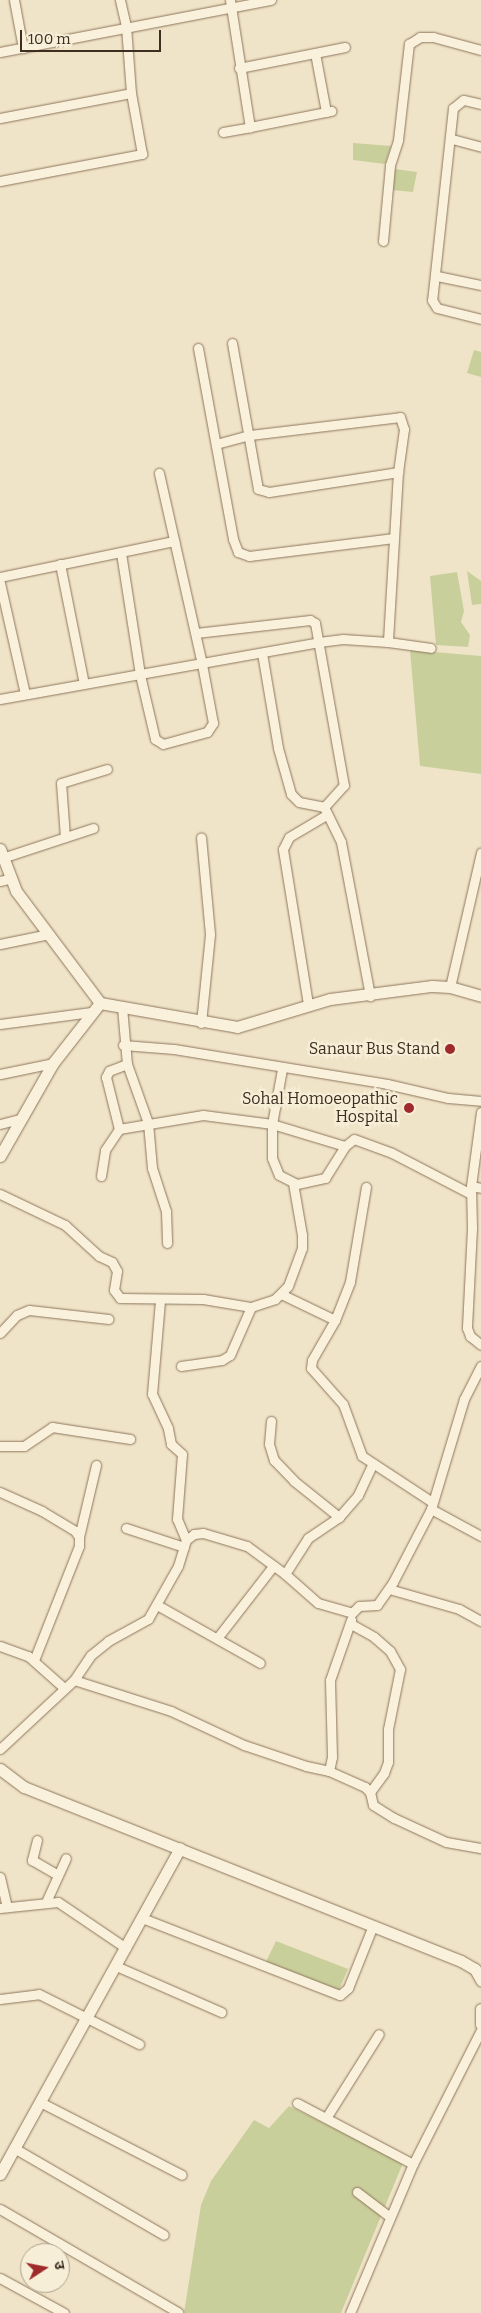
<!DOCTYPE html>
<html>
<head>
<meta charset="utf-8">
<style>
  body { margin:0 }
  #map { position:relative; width:481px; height:2313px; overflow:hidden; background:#f0e4c8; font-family:Bitter,"Noto Sans Devanagari",serif }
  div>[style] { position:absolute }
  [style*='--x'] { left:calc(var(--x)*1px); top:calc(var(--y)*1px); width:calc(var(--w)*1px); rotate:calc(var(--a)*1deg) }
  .green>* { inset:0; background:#c9cf9b }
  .roads { filter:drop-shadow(0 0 1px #8d765c) drop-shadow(0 0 1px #8d765c) }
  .minor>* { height:9px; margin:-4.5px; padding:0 4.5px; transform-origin:4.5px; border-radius:4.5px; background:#faf1dc }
  .tertiary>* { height:11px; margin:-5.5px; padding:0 5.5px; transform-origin:5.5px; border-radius:5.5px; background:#faf1dc }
  .dots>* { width:14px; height:14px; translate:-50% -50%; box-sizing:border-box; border:2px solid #f7eed8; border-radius:50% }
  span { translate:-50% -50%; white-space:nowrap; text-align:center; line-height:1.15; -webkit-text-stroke:4.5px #f7eed8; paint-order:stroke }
  .poi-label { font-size:16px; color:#3d2e20 }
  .right { translate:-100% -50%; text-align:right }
  .north { position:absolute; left:20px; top:2243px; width:50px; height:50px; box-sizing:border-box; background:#f7eed8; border:1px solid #ada18e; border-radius:50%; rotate:79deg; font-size:14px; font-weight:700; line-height:20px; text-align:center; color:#3d2e20 }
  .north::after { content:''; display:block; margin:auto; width:18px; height:22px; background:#9e2a2b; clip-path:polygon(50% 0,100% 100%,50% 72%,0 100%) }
  .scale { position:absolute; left:20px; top:30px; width:141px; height:22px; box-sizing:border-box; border:2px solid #3d2e20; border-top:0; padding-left:6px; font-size:15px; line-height:18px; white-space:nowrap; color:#3d2e20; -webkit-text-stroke:4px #f7eed8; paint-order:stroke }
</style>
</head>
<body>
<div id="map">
  <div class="green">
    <div style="clip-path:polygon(353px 143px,391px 146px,385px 164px,353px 160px)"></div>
    <div style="clip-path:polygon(395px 169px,417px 172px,413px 192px,391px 190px)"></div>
    <div style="clip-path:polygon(474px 350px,481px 352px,481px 377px,467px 373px)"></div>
    <div style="clip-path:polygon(467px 571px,481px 581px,481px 604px,472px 605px)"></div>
    <div style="clip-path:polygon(457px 572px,464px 611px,461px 622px,470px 635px,468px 647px,436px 645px,430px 576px)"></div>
    <div style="clip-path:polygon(410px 650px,481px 656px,481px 774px,420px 766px)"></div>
    <div style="clip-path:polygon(276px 1941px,348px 1969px,335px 1999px,263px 1968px)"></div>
    <div style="clip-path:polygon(289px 2106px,403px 2163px,341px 2313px,184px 2313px,201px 2205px,211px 2181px,254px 2120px,269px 2128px)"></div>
  </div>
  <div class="roads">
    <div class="minor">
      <div style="--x:14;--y:0;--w:49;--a:79.4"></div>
      <div style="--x:230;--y:0;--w:129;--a:81.1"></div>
      <div style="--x:250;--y:127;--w:83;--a:-11.2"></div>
      <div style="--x:0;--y:52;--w:276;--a:-10.9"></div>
      <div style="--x:315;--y:53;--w:60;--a:79.4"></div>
      <div style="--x:239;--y:68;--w:108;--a:-11.2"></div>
      <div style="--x:481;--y:104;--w:18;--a:-167"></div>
      <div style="--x:463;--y:100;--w:13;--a:141"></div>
      <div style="--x:453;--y:108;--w:193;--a:96.2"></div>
      <div style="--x:432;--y:300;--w:9;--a:58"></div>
      <div style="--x:437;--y:308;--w:45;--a:14"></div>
      <div style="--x:0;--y:118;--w:133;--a:-10.8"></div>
      <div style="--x:223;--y:132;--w:27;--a:-10"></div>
      <div style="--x:452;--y:139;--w:30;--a:15"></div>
      <div style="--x:0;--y:181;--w:145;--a:-10.8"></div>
      <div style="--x:142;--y:154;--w:62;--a:-100.2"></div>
      <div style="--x:131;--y:93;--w:67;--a:-94.3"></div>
      <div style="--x:126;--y:26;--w:27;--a:-103"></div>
      <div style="--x:383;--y:241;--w:76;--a:-84.7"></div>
      <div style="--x:390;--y:165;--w:26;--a:-72"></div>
      <div style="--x:398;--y:140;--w:97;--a:-83.5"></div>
      <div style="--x:409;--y:44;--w:13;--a:-32"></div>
      <div style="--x:420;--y:37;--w:13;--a:0"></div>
      <div style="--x:433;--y:37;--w:50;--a:15.2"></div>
      <div style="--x:437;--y:276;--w:45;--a:11.6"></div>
      <div style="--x:232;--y:343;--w:148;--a:79.9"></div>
      <div style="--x:258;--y:489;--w:11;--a:15"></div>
      <div style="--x:269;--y:492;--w:131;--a:-8.8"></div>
      <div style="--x:198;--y:348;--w:194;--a:79.6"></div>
      <div style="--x:233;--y:539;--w:14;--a:69"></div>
      <div style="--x:238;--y:552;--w:12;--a:20"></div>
      <div style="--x:249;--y:556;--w:146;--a:-7.1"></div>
      <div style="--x:216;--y:444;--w:35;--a:-15"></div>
      <div style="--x:250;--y:435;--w:151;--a:-6.8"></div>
      <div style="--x:400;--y:417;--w:13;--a:72"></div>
      <div style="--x:404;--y:429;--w:43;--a:97.9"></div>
      <div style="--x:398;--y:472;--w:170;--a:93.4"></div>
      <div style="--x:388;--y:642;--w:43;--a:7.9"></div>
      <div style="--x:121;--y:553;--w:123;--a:81.1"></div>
      <div style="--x:140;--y:675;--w:66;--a:76.8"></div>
      <div style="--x:155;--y:739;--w:9;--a:32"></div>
      <div style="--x:163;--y:744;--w:46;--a:-15.3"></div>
      <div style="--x:207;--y:732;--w:11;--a:-56"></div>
      <div style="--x:213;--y:723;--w:60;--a:-100.6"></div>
      <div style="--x:202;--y:664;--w:196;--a:-102.7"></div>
      <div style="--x:60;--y:564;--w:122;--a:78.7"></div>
      <div style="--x:0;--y:577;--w:178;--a:-11.7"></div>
      <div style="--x:0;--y:583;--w:114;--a:77.3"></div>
      <div style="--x:196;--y:633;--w:115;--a:-6.5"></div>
      <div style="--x:310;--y:620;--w:6;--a:31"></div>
      <div style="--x:315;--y:623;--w:165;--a:79.9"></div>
      <div style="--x:344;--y:785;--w:30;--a:132"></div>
      <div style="--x:324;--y:807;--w:39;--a:64"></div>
      <div style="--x:341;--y:842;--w:157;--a:79.3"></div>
      <div style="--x:262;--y:653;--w:96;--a:80.4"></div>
      <div style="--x:278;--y:748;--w:48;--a:74.2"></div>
      <div style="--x:291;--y:794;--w:11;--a:45"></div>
      <div style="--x:299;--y:802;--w:25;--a:11"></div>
      <div style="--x:0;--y:699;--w:324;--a:-10.1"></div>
      <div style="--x:319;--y:642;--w:24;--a:-7"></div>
      <div style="--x:343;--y:639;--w:45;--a:3.8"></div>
      <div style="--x:65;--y:837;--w:54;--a:-94.2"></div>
      <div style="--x:61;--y:783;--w:48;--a:-16.9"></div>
      <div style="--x:2;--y:858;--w:96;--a:-18.2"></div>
      <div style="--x:0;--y:881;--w:9;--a:-13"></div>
      <div style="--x:0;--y:944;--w:50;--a:-11.5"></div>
      <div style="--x:450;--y:987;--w:138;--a:-77"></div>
      <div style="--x:308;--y:1004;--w:157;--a:-99.2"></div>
      <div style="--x:283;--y:849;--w:13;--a:-63"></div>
      <div style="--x:289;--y:837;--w:43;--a:-30.7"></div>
      <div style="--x:122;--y:1007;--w:57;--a:85"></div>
      <div style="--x:127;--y:1064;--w:63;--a:70.4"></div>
      <div style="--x:148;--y:1123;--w:45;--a:84.9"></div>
      <div style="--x:152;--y:1168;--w:45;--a:72"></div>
      <div style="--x:166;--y:1211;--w:32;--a:88"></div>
      <div style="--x:201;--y:1023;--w:89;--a:-84.2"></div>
      <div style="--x:210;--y:934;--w:97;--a:-95.3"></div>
      <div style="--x:0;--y:1024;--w:92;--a:-7.5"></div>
      <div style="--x:123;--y:1045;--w:51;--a:4.5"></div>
      <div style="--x:174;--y:1049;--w:216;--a:9.3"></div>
      <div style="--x:387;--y:1084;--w:63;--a:12.9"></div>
      <div style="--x:448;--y:1098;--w:33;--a:5"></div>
      <div style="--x:127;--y:1064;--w:19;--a:159"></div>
      <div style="--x:109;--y:1071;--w:7;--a:117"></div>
      <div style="--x:106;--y:1077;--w:54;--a:76"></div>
      <div style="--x:119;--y:1129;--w:85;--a:-9.5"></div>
      <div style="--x:203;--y:1115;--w:70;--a:7.4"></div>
      <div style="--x:272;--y:1124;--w:76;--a:16.8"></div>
      <div style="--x:282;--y:1069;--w:56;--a:100.3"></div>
      <div style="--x:272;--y:1124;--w:34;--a:90"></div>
      <div style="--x:272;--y:1158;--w:18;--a:68"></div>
      <div style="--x:279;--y:1175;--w:20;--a:27"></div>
      <div style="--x:297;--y:1184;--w:29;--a:-12"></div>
      <div style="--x:325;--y:1178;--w:38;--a:-58"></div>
      <div style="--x:345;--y:1146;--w:11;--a:-38"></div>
      <div style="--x:354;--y:1139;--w:40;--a:20.2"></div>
      <div style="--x:392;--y:1153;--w:89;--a:27.4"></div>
      <div style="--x:0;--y:1074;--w:54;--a:-11.7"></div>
      <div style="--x:481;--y:1112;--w:75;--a:97.7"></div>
      <div style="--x:471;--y:1186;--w:42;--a:88.6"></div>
      <div style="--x:472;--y:1228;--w:100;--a:92.9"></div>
      <div style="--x:467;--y:1328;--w:9;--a:69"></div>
      <div style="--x:470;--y:1336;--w:14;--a:39"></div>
      <div style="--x:0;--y:1124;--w:21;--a:-14"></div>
      <div style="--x:101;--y:1176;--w:26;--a:-81"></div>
      <div style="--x:105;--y:1150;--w:25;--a:-56"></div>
      <div style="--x:471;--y:1186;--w:10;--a:11"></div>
      <div style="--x:366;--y:1187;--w:96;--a:99.6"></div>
      <div style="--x:350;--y:1282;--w:41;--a:111.5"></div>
      <div style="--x:335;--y:1320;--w:46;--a:119.9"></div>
      <div style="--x:312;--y:1360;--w:8;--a:97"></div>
      <div style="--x:311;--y:1368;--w:48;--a:48.4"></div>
      <div style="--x:343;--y:1404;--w:55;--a:69.9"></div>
      <div style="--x:362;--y:1456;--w:84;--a:33.3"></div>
      <div style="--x:0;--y:1194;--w:72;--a:25.5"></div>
      <div style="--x:65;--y:1225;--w:46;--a:42.4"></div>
      <div style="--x:99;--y:1256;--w:14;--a:25"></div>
      <div style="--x:112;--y:1262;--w:10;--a:61"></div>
      <div style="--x:117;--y:1271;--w:19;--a:99"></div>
      <div style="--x:114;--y:1290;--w:10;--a:53"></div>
      <div style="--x:120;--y:1298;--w:83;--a:0.7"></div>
      <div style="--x:203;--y:1299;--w:49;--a:9.5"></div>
      <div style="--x:281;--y:1294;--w:60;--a:25.7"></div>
      <div style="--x:0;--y:1333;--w:25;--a:-47"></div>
      <div style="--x:17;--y:1315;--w:13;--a:-23"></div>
      <div style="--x:29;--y:1310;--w:80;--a:6.5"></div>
      <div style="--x:181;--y:1366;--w:41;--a:-8.3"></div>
      <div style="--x:222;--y:1360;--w:9;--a:-32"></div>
      <div style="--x:230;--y:1355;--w:52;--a:-66.4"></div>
      <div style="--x:251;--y:1307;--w:25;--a:-18"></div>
      <div style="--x:275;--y:1299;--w:18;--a:-45"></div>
      <div style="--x:288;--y:1286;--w:40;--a:-69.8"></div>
      <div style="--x:302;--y:1248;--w:13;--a:-90"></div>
      <div style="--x:302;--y:1235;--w:53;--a:-99.8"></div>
      <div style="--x:271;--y:1421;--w:23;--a:95"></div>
      <div style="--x:269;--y:1444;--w:17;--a:73"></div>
      <div style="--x:274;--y:1460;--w:29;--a:46"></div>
      <div style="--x:294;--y:1481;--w:58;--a:38.7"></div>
      <div style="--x:0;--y:1446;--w:24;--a:0"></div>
      <div style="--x:24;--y:1446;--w:34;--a:-34"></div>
      <div style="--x:52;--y:1427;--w:79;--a:8.7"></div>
      <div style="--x:0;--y:1492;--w:46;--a:24.3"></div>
      <div style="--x:42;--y:1511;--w:39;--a:31"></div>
      <div style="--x:75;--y:1531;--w:7;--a:56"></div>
      <div style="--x:79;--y:1537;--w:9;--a:90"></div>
      <div style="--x:79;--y:1546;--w:123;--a:111.5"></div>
      <div style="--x:431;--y:1509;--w:57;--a:28.4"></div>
      <div style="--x:126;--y:1528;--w:61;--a:18.1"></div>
      <div style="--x:79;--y:1537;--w:74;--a:-76.7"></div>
      <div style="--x:186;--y:1540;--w:10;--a:-37"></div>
      <div style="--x:194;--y:1534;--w:9;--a:-6"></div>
      <div style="--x:203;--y:1533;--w:46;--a:16.5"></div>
      <div style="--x:247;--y:1546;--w:47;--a:36.4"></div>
      <div style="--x:285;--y:1574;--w:44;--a:41.3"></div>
      <div style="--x:318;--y:1603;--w:35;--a:16"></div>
      <div style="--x:352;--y:1613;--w:10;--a:-45"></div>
      <div style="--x:359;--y:1606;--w:18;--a:-3"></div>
      <div style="--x:377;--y:1605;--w:28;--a:-55"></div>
      <div style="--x:393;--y:1582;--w:82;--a:-62.5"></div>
      <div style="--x:431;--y:1509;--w:115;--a:-73.3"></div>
      <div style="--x:464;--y:1399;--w:37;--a:-63"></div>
      <div style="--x:285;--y:1574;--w:43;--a:-57.4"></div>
      <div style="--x:308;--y:1538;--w:37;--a:-34"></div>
      <div style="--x:339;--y:1517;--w:29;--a:-49"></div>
      <div style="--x:358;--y:1495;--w:35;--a:-65"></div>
      <div style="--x:389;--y:1589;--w:73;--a:15.9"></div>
      <div style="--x:459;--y:1609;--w:25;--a:29"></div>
      <div style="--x:157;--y:1605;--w:118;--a:29.4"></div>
      <div style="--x:351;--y:1624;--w:26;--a:29"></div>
      <div style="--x:374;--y:1637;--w:21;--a:41"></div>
      <div style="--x:390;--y:1651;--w:21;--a:61"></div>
      <div style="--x:400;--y:1669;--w:61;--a:101.3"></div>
      <div style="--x:388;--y:1729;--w:33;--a:90"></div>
      <div style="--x:388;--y:1762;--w:12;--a:110"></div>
      <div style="--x:384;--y:1773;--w:24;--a:126"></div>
      <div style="--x:218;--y:1637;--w:90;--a:-52.2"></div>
      <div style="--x:0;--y:1646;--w:30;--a:20"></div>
      <div style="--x:28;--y:1656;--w:48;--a:41.6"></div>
      <div style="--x:74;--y:1680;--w:102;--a:17.7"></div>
      <div style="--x:171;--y:1711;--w:81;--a:25"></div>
      <div style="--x:244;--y:1745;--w:65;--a:18.7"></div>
      <div style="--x:306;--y:1766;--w:24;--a:12"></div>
      <div style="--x:329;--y:1771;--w:39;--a:24"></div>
      <div style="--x:365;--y:1787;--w:7;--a:45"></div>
      <div style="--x:370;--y:1792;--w:13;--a:77"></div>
      <div style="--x:373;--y:1805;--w:25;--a:32"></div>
      <div style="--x:394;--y:1818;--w:57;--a:24.8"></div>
      <div style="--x:446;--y:1842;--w:36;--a:10"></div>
      <div style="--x:0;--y:1749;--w:101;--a:-43"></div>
      <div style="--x:74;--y:1680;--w:30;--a:-56"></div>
      <div style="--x:91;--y:1655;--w:22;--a:-39"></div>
      <div style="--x:108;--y:1641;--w:46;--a:-28.8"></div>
      <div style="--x:148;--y:1619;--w:61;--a:-60.5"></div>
      <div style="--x:178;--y:1566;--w:27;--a:-73"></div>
      <div style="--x:186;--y:1540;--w:23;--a:-113"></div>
      <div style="--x:177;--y:1519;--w:65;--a:-85.6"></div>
      <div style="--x:182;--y:1454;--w:15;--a:-138"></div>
      <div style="--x:171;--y:1444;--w:16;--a:-101"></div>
      <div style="--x:168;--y:1428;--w:38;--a:-115"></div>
      <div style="--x:152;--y:1394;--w:94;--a:-85.1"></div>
      <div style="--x:329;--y:1771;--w:14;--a:-78"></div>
      <div style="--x:332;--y:1757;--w:77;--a:-91.5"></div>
      <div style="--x:330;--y:1680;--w:64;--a:-70.7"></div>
      <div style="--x:37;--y:1840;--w:21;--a:104"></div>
      <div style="--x:32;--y:1860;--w:30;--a:30"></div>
      <div style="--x:0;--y:1877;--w:31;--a:77"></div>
      <div style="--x:46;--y:1902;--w:48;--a:-65.6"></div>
      <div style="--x:0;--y:1908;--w:58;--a:-5.9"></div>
      <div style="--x:58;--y:1902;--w:82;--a:34.1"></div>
      <div style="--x:142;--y:1918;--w:212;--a:21.3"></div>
      <div style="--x:340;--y:1995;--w:11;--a:-41"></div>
      <div style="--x:348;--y:1988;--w:65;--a:-68.2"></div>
      <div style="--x:116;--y:1966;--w:115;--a:23.7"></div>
      <div style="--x:0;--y:1999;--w:39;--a:-7"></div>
      <div style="--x:39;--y:1994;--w:112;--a:26.6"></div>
      <div style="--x:42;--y:2103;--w:157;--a:27.2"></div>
      <div style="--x:297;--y:2103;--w:131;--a:27.7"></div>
      <div style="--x:326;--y:2118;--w:99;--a:-57.8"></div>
      <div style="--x:14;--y:2148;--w:173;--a:30.1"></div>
      <div style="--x:357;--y:2192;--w:41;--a:37.1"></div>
      <div style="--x:0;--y:2209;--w:206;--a:30.1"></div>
      <div style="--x:0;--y:2278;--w:73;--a:28.7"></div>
      <div style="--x:350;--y:2313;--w:162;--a:-67.1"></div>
      <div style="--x:413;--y:2164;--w:150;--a:-63.1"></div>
    </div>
    <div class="tertiary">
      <div style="--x:0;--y:849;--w:45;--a:69.1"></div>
      <div style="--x:16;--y:891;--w:140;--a:53.1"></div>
      <div style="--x:0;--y:1156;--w:107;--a:-60.3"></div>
      <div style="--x:53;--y:1063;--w:76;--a:-51.9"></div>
      <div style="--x:100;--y:1003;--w:139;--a:9.9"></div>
      <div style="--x:237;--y:1027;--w:97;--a:-16.8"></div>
      <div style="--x:330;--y:999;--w:103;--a:-7.3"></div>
      <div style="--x:432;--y:986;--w:18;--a:3"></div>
      <div style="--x:450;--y:987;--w:32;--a:16"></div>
      <div style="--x:0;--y:1769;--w:30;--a:37"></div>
      <div style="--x:24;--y:1787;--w:470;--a:21.7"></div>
      <div style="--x:461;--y:1961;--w:16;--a:30"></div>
      <div style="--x:475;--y:1969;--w:13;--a:61"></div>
      <div style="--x:481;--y:2009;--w:15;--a:90"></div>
      <div style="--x:0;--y:2174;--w:372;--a:-61.1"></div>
    </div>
  </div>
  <div class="dots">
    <div style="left:450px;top:1049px;background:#9e2a2b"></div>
    <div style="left:409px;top:1108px;background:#9e2a2b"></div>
  </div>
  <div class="poi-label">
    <span class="right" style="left:440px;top:1049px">Sanaur Bus Stand</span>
    <span class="right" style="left:398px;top:1108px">Sohal Homoeopathic<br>Hospital</span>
  </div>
  <div class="north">उ</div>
  <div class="scale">100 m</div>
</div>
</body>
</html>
